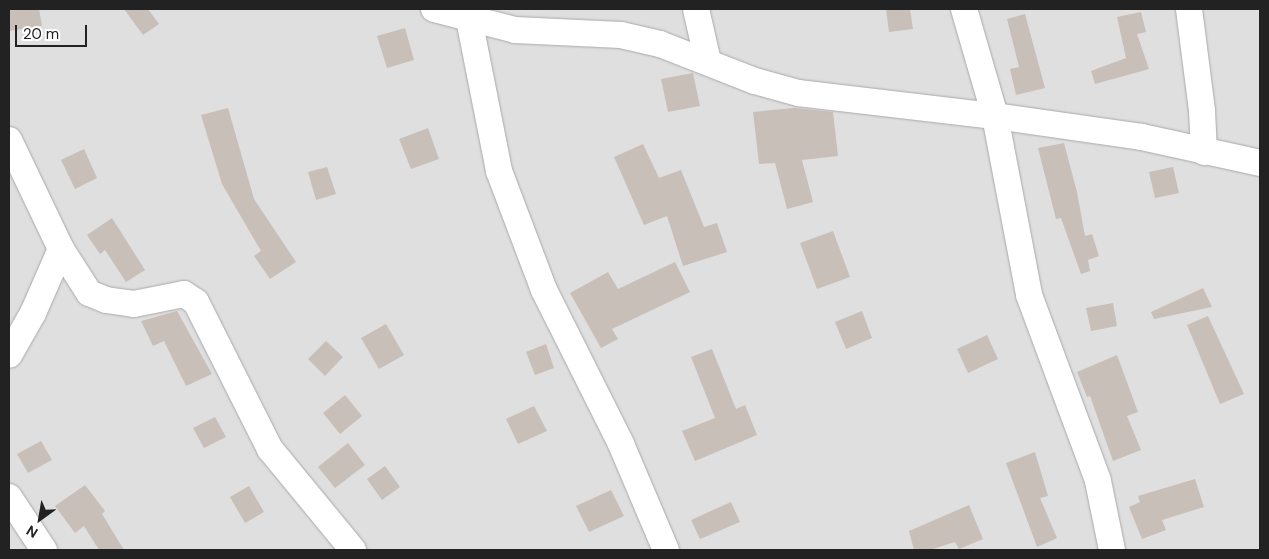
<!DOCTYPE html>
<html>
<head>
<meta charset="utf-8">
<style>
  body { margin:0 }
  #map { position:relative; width:1269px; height:559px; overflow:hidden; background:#f2efe9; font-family:"DM Sans",sans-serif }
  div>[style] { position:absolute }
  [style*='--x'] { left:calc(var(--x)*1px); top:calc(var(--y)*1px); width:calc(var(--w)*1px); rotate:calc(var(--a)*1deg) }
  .residential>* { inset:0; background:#e0dfdf }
  .building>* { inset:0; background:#c7bfb8 }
  .roads { filter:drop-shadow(0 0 1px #a9a9a9) drop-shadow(0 0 1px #a9a9a9) }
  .street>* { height:26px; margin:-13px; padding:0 13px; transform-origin:13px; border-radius:13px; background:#fff }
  span { translate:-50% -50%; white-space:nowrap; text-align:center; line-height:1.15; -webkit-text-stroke:4px #fff; paint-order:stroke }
  .frame { position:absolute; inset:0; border:10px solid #222; pointer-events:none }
  .north { position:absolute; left:15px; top:494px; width:50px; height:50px; -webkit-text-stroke:4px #fff; paint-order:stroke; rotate:212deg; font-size:14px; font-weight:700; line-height:20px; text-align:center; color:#222 }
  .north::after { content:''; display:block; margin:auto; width:18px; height:22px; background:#222; clip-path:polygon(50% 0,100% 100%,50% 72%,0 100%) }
  .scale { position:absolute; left:15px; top:25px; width:72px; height:22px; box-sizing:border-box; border:2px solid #222; border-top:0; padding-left:6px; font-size:15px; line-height:18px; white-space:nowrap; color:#222; -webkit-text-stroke:4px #fff; paint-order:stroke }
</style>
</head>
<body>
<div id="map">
  <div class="residential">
    <div style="clip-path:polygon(9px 9px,1260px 9px,1260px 550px,9px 550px)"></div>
  </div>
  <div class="building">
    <div style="clip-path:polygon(9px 9px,39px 9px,42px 26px,9px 31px)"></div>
    <div style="clip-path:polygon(124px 9px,148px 9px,159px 24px,143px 35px)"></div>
    <div style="clip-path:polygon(886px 9px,910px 9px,913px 29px,889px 32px)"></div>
    <div style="clip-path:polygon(1141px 12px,1146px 32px,1137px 34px,1149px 69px,1095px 84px,1091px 71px,1126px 58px,1117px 17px)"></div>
    <div style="clip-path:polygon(1025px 14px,1045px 88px,1016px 95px,1010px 69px,1019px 67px,1007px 19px)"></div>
    <div style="clip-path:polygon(405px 28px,414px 60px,387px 68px,377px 36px)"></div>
    <div style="clip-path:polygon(693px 73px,700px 106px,668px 112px,661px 79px)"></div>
    <div style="clip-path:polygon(228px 108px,254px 199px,296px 262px,270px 279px,254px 256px,261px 251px,222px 184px,201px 115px)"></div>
    <div style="clip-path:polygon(794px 108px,833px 112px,838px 156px,802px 160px,813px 202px,787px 209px,775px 163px,759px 164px,753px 112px)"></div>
    <div style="clip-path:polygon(428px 128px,439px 159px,411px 169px,399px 139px)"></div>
    <div style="clip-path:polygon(1064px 143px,1077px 192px,1085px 236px,1092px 234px,1099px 256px,1088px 260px,1090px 271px,1081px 274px,1061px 218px,1056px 219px,1038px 148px)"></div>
    <div style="clip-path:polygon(643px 144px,659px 178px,681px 170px,704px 227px,717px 223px,727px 252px,683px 266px,667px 216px,644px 225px,614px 157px)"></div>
    <div style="clip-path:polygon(84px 149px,97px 178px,75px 189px,61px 160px)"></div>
    <div style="clip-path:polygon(327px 167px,336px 194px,316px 200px,308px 172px)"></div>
    <div style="clip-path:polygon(1173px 167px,1179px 193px,1155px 198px,1149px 172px)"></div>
    <div style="clip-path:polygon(112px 218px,145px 270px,126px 282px,105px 250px,100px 254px,87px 235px)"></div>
    <div style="clip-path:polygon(833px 231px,850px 277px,817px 289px,800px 243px)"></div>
    <div style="clip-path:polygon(675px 262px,690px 292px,612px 329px,618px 339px,601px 348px,570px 293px,608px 272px,618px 289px)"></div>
    <div style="clip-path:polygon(1203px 288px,1212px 307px,1154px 319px,1151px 312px)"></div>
    <div style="clip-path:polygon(1113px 303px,1117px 326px,1091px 331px,1086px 308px)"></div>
    <div style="clip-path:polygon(177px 311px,212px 374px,186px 386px,164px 341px,153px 346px,141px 321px)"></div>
    <div style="clip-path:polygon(862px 311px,872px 338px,846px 349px,835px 322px)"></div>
    <div style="clip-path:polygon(1208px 316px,1244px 394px,1220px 404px,1187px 325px)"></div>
    <div style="clip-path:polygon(386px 324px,404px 355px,379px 369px,361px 338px)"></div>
    <div style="clip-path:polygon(987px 335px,998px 359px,968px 373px,957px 349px)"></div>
    <div style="clip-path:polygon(326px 341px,343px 357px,325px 376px,308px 359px)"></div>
    <div style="clip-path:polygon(546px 344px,554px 368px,535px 375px,526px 352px)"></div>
    <div style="clip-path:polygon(712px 349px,736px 409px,745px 405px,757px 435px,695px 461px,682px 431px,715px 418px,691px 357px)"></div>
    <div style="clip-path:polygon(1117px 355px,1138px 412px,1127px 416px,1141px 450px,1113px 461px,1090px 396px,1087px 397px,1077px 372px)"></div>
    <div style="clip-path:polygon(345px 395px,362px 416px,340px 434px,323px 413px)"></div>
    <div style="clip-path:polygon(534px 406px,547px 431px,518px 444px,506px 419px)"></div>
    <div style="clip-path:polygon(215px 417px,226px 437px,204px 448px,193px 428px)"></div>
    <div style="clip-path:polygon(41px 441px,52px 460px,28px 473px,17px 454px)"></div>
    <div style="clip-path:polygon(348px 443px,365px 465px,335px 488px,318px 467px)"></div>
    <div style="clip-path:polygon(1035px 452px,1048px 496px,1040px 498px,1057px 538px,1037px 547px,1006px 463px)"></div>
    <div style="clip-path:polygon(385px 466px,400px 487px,382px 500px,367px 479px)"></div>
    <div style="clip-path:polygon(1195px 479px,1204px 507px,1162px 520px,1166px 530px,1142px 539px,1129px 507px,1140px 502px,1138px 496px)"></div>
    <div style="clip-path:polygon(85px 485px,105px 511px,102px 514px,124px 550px,99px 550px,84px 526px,75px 533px,55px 506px)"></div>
    <div style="clip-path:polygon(249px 486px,264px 512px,245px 523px,230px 497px)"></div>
    <div style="clip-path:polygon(611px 490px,624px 516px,589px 532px,576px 506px)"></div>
    <div style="clip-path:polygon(731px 502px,740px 522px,700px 539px,691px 520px)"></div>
    <div style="clip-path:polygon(969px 505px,983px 539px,959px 549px,955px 542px,930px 550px,914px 550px,909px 531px)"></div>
  </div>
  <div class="roads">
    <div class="street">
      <div style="--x:434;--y:9;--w:84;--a:14.5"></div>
      <div style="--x:515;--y:30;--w:106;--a:2.7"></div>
      <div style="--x:621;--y:35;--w:40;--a:13"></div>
      <div style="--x:660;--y:44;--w:102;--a:21.3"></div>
      <div style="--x:755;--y:81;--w:45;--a:15.6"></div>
      <div style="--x:798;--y:93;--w:198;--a:6.7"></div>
      <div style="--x:995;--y:116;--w:148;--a:8.1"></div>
      <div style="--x:1142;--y:137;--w:121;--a:12.4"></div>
      <div style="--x:467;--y:9;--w:165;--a:78.8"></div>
      <div style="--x:499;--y:171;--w:127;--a:69.3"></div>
      <div style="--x:544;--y:290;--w:172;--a:63.4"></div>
      <div style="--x:621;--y:444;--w:115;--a:67"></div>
      <div style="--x:696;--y:9;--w:54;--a:77.2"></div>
      <div style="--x:964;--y:9;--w:111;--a:73.8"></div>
      <div style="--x:995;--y:116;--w:182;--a:79.2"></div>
      <div style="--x:1029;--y:295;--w:198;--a:69.6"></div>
      <div style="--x:1098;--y:481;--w:70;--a:78.5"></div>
      <div style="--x:1189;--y:9;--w:103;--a:82.7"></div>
      <div style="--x:1202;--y:111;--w:41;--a:87.2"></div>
      <div style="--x:9;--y:140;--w:121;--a:64.5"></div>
      <div style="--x:61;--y:249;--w:70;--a:113.6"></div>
      <div style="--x:33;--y:313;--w:48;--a:119.7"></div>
      <div style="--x:61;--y:249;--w:52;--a:57.5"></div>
      <div style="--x:89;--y:293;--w:18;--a:22"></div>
      <div style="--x:106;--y:300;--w:28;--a:8"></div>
      <div style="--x:134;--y:304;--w:51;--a:-11.3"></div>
      <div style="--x:184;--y:294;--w:14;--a:34"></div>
      <div style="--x:196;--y:302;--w:165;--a:63.3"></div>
      <div style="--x:270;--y:449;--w:131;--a:50.6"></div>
      <div style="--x:9;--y:497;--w:64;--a:56.6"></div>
    </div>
  </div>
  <div class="frame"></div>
  <div class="north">N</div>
  <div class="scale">20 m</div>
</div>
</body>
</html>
